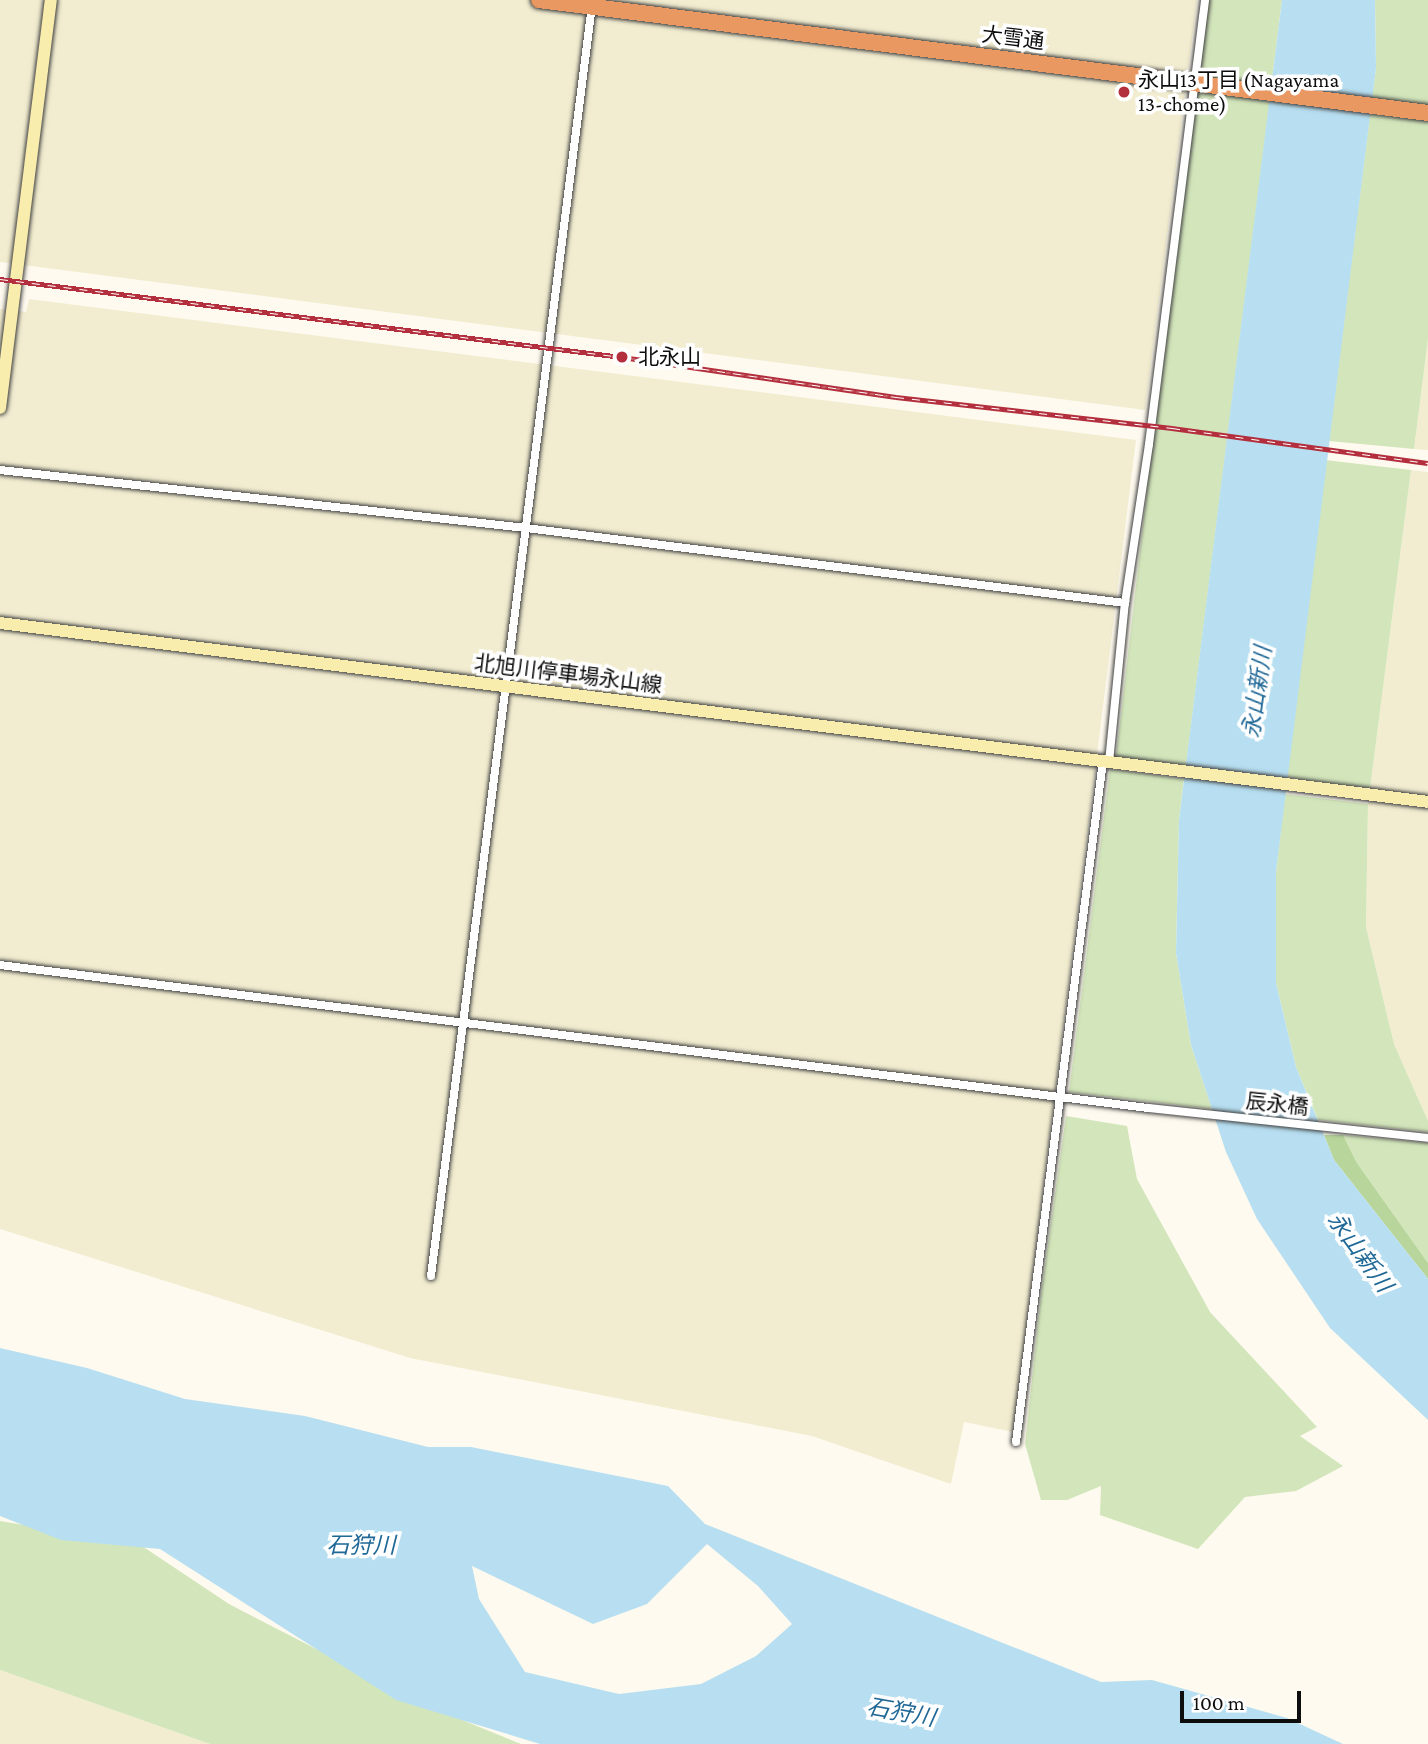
<!DOCTYPE html>
<html>
<head>
<meta charset="utf-8">
<style>
  body { margin:0 }
  #map { position:relative; width:1428px; height:1744px; overflow:hidden; background:#fefaef; font-family:"Crimson Pro","Noto Sans JP",serif }
  div>[style] { position:absolute }
  [style*='--x'] { left:calc(var(--x)*1px); top:calc(var(--y)*1px); width:calc(var(--w)*1px); rotate:calc(var(--a)*1deg) }
  .farmland>* { inset:0; background:#f2edd0 }
  .green>* { inset:0; background:#d3e6bb }
  .forest>* { inset:0; background:#b8d59b }
  .water>* { inset:0; background:#b7dff1 }
  .roads { filter:drop-shadow(0 0 2px #404040) drop-shadow(0 0 2px #404040) }
  .street>* { height:8px; margin:-4px; padding:0 4px; transform-origin:4px; border-radius:4px; background:#fff }
  .secondary>* { height:12px; margin:-6px; padding:0 6px; transform-origin:6px; border-radius:6px; background:#f9edae }
  .highway>* { height:16px; margin:-8px; padding:0 8px; transform-origin:8px; border-radius:8px; background:#e99861 }
  .rail>* { height:5px; margin-top:-2.5px; transform-origin:0; background:repeating-linear-gradient(90deg,#fff 0 8px,#b32f3d 0 16px); box-sizing:border-box; border-block:2px solid #b32f3d }
  .dots>* { width:19px; height:19px; translate:-50% -50%; box-sizing:border-box; border:4px solid #fff; border-radius:50% }
  span { translate:-50% -50%; white-space:nowrap; text-align:center; line-height:1.15; -webkit-text-stroke:7px #fff; paint-order:stroke }
  .street-label { font-size:21px; color:#0d0d0d }
  .poi-label { font-size:21px; color:#0d0d0d }
  .left { translate:0 -50%; text-align:left }
  .water-label { font-size:23px; color:#206896; font-style:italic }
  .scale { position:absolute; left:1180px; top:1691px; width:121px; height:32px; box-sizing:border-box; border:4px solid #0d0d0d; border-top:0; padding-left:9px; font-size:21px; line-height:24px; white-space:nowrap; color:#0d0d0d; -webkit-text-stroke:5px #fff; paint-order:stroke }
</style>
</head>
<body>
<div id="map">
  <div class="farmland">
    <div style="clip-path:polygon(0 0,1197px 0,1145px 410px,0 262px)"></div>
    <div style="clip-path:polygon(29px 299px,1136px 440px,1013px 1432px,964px 1422px,951px 1484px,812px 1436px,410px 1358px,0 1229px,0 309px,26px 312px)"></div>
    <div style="clip-path:polygon(1428px 339px,1428px 450px,1414px 449px)"></div>
    <div style="clip-path:polygon(1411px 470px,1428px 472px,1428px 1121px,1394px 1044px,1366px 927px,1368px 804px)"></div>
    <div style="clip-path:polygon(0 1670px,210px 1744px,0 1744px)"></div>
  </div>
  <div class="green">
    <div style="clip-path:polygon(1205px 0,1282px 0,1271px 88px,1195px 76px)"></div>
    <div style="clip-path:polygon(1375px 0,1428px 0,1428px 105px,1372px 98px,1376px 68px)"></div>
    <div style="clip-path:polygon(1194px 87px,1270px 101px,1186px 765px,1116px 757px)"></div>
    <div style="clip-path:polygon(1370px 114px,1428px 121px,1428px 339px,1414px 449px,1329px 441px)"></div>
    <div style="clip-path:polygon(1325px 460px,1411px 470px,1370px 789px,1287px 777px)"></div>
    <div style="clip-path:polygon(1110px 769px,1184px 779px,1179px 820px,1176px 953px,1191px 1045px,1212px 1109px,1069px 1092px)"></div>
    <div style="clip-path:polygon(1285px 794px,1368px 804px,1366px 927px,1394px 1044px,1428px 1121px,1428px 1132px,1318px 1120px,1296px 1067px,1276px 983px,1276px 872px)"></div>
    <div style="clip-path:polygon(1066px 1116px,1127px 1126px,1137px 1179px,1210px 1312px,1317px 1427px,1300px 1436px,1343px 1466px,1296px 1491px,1245px 1497px,1198px 1549px,1100px 1515px,1101px 1486px,1067px 1500px,1041px 1500px,1025px 1444px,1041px 1295px)"></div>
    <div style="clip-path:polygon(1343px 1135px,1428px 1143px,1428px 1263px,1357px 1163px)"></div>
    <div style="clip-path:polygon(0 1521px,139px 1544px,229px 1604px,423px 1704px,521px 1744px,210px 1744px,0 1670px)"></div>
  </div>
  <div class="forest">
    <div style="clip-path:polygon(1324px 1135px,1343px 1135px,1357px 1163px,1428px 1263px,1428px 1279px,1334px 1160px)"></div>
  </div>
  <div class="water">
    <div style="clip-path:polygon(1282px 0,1375px 0,1376px 68px,1276px 872px,1276px 983px,1296px 1067px,1334px 1160px,1428px 1279px,1428px 1420px,1330px 1328px,1257px 1219px,1226px 1152px,1191px 1045px,1176px 953px,1179px 820px)"></div>
    <div style="clip-path:polygon(evenodd,0 1348px,87px 1368px,185px 1399px,305px 1416px,428px 1447px,471px 1447px,668px 1486px,705px 1524px,1101px 1682px,1152px 1680px,1287px 1718px,1343px 1744px,540px 1744px,396px 1700px,160px 1549px,61px 1540px,0 1516px,0 1348px,707px 1544px,758px 1586px,792px 1624px,756px 1656px,701px 1684px,619px 1694px,525px 1672px,479px 1599px,472px 1566px,593px 1624px,647px 1604px,707px 1544px)"></div>
  </div>
  <div class="roads">
    <div class="street">
      <div style="--x:0;--y:470;--w:529;--a:6.29"></div>
      <div style="--x:526;--y:528;--w:604;--a:7.14"></div>
      <div style="--x:1109;--y:762;--w:160;--a:-84.3"></div>
      <div style="--x:1125;--y:603;--w:161;--a:-81.4"></div>
      <div style="--x:1149;--y:444;--w:448;--a:-82.8"></div>
      <div style="--x:0;--y:965;--w:1157;--a:7.1"></div>
      <div style="--x:1148;--y:1108;--w:282;--a:6.1"></div>
      <div style="--x:431;--y:1276;--w:1281;--a:-82.78"></div>
      <div style="--x:1016;--y:1442;--w:687;--a:-82.72"></div>
    </div>
    <div class="secondary">
      <div style="--x:0;--y:408;--w:411;--a:-82.9"></div>
      <div style="--x:0;--y:623;--w:1439;--a:7.14"></div>
    </div>
    <div class="highway">
      <div style="--x:539;--y:0;--w:896;--a:7.24"></div>
    </div>
  </div>
  <div class="rail">
    <div style="--x:0;--y:279;--w:627;--a:7.15"></div>
    <div style="--x:622;--y:357;--w:277;--a:8.3"></div>
    <div style="--x:896;--y:397;--w:278;--a:6.4"></div>
    <div style="--x:1172;--y:428;--w:258;--a:7.8"></div>
  </div>
  <div class="dots">
    <div style="left:1124px;top:92px;background:#b32f3d"></div>
    <div style="left:622px;top:357px;background:#b32f3d"></div>
  </div>
  <div class="street-label">
    <span style="left:1013px;top:38px;rotate:7deg">大雪通</span>
    <span style="left:568px;top:674px;rotate:7deg">北旭川停車場永山線</span>
    <span style="left:1277px;top:1104px;rotate:6deg">辰永橋</span>
  </div>
  <div class="poi-label">
    <span class="left" style="left:1138px;top:92px">永山13丁目 (Nagayama<br>13-chome)</span>
    <span class="left" style="left:638px;top:357px">北永山</span>
  </div>
  <div class="water-label">
    <span style="left:1257px;top:692px;rotate:-82deg">永山新川</span>
    <span style="left:1360px;top:1252px;rotate:54deg">永山新川</span>
    <span style="left:361px;top:1545px">石狩川</span>
    <span style="left:901px;top:1712px;rotate:10deg">石狩川</span>
  </div>
  <div class="scale">100 m</div>
</div>
</body>
</html>
